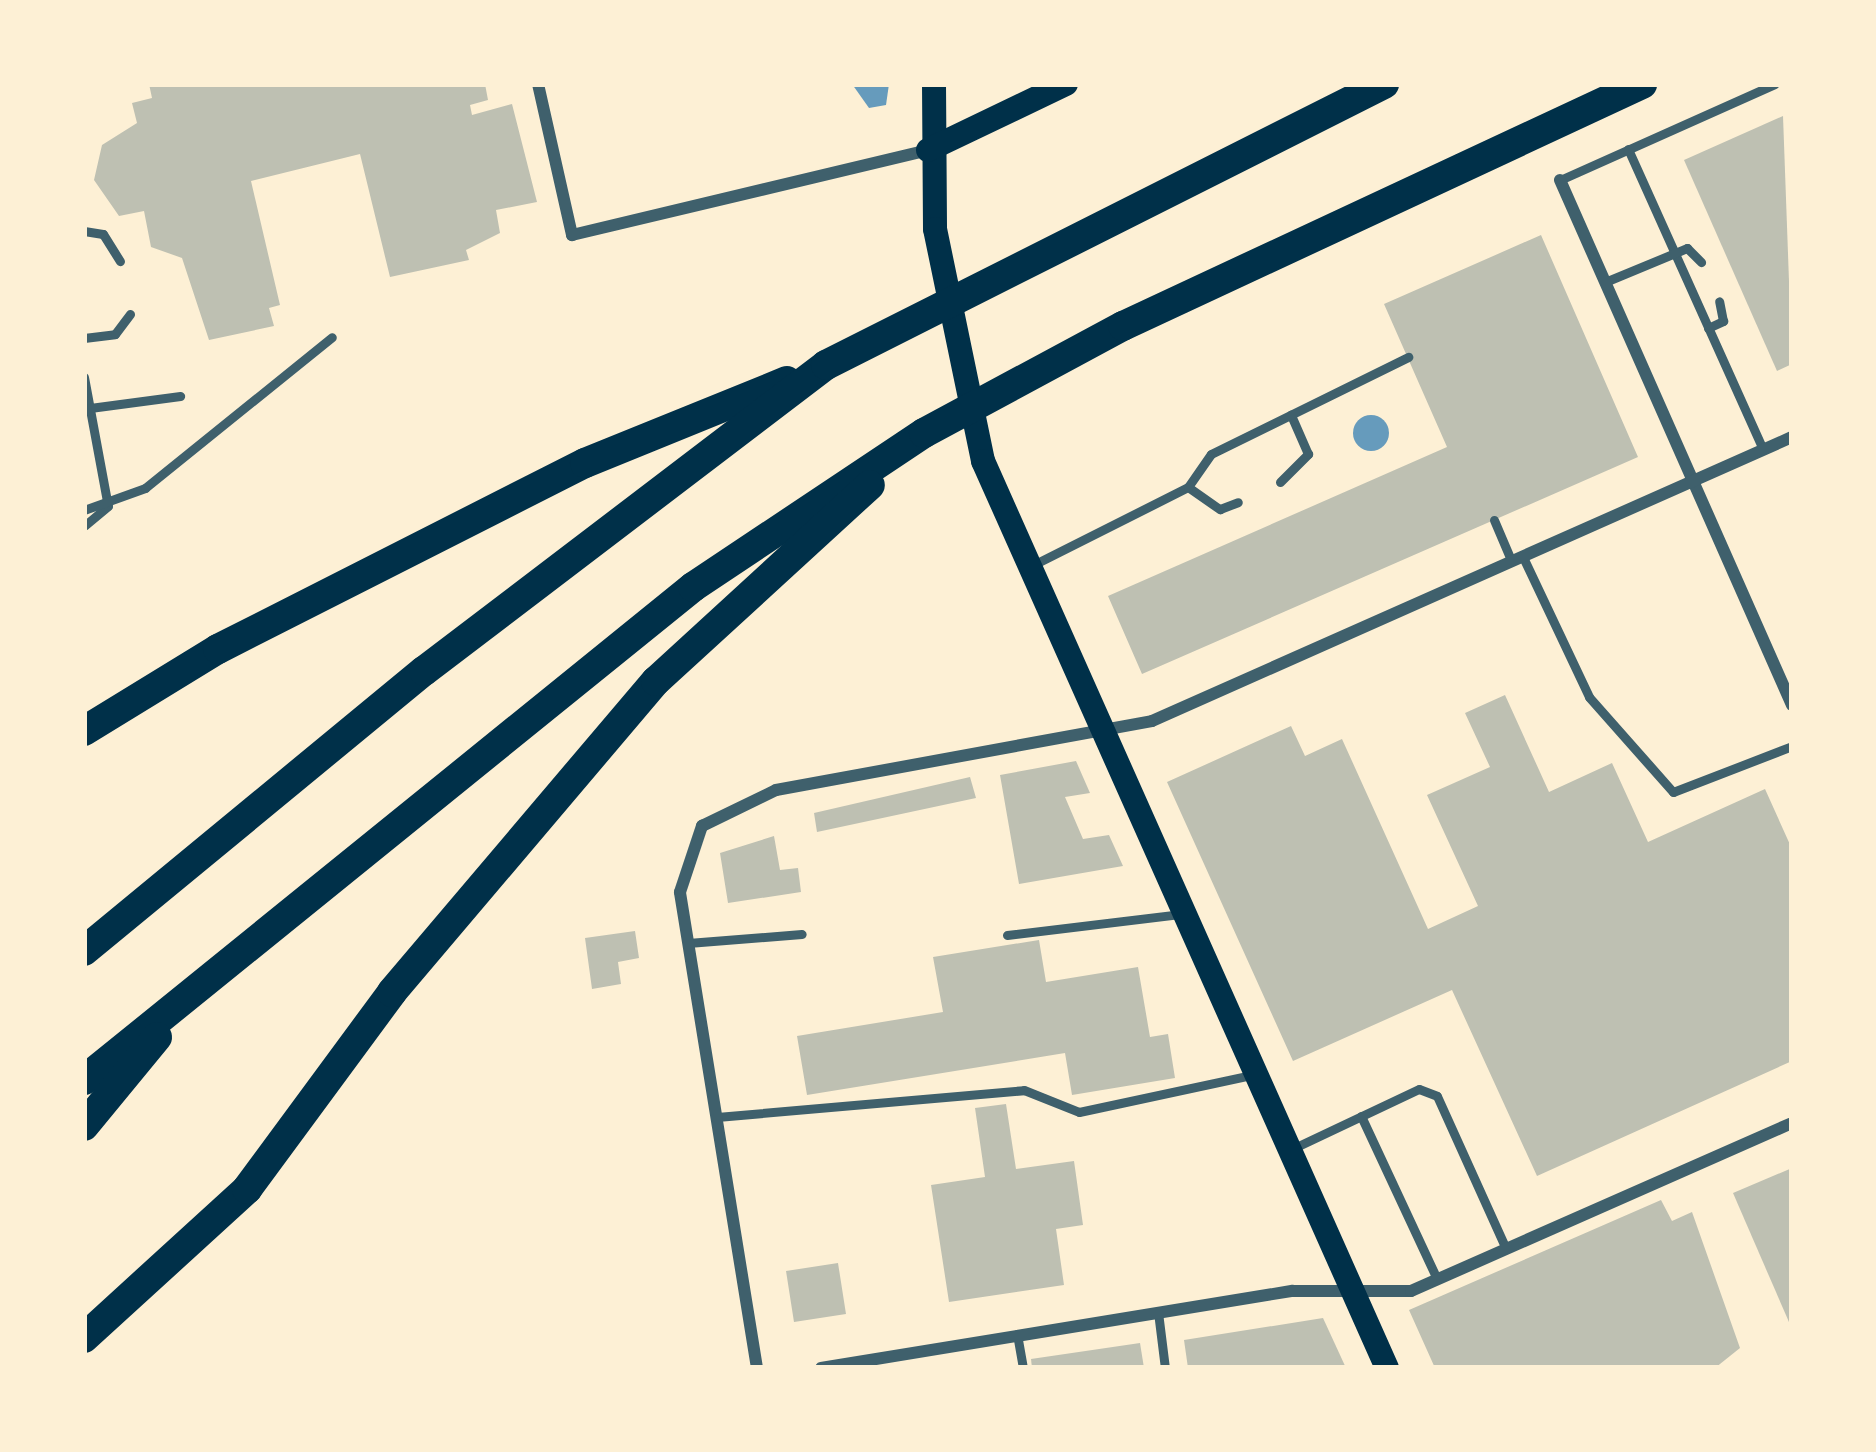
<!DOCTYPE html>
<html>
<head>
<meta charset="utf-8">
<style>
  body { margin:0 }
  #map { position:relative; width:1876px; height:1452px; overflow:hidden; background:#fdf0d5; font-family:"Roboto Condensed",sans-serif }
  div>[style] { position:absolute }
  [style*='--x'] { left:calc(var(--x)*1px); top:calc(var(--y)*1px); width:calc(var(--w)*1px); rotate:calc(var(--a)*1deg) }
  .water>* { inset:0; background:#669bbc }
  .round { border-radius:50% }
  .building>* { inset:0; background:#bec0b2 }
  .service>* { height:9px; margin:-4.5px; padding:0 4.5px; transform-origin:4.5px; border-radius:4.5px; background:#3f606c }
  .minor>* { height:12px; margin:-6px; padding:0 6px; transform-origin:6px; border-radius:6px; background:#3f606c }
  .secondary>* { height:24px; margin:-12px; padding:0 12px; transform-origin:12px; border-radius:12px; background:#003049 }
  .motorway>* { height:30px; margin:-15px; padding:0 15px; transform-origin:15px; border-radius:15px; background:#003049 }
  span { translate:-50% -50%; white-space:nowrap; text-align:center; line-height:1.15; -webkit-text-stroke:9px #fdf0d5; paint-order:stroke }
  .frame { position:absolute; inset:0; border:87px solid #fdf0d5; pointer-events:none }
</style>
</head>
<body>
<div id="map">
  <div class="water">
    <div style="clip-path:polygon(852px 84px,889px 84px,886px 105px,869px 108px)"></div>
    <div class="round" style="left:1353px;top:415px;width:36px;height:36px"></div>
  </div>
  <div class="building">
    <div style="clip-path:polygon(149px 84px,485px 84px,488px 100px,470px 105px,472px 115px,512px 104px,537px 202px,496px 210px,500px 233px,466px 250px,469px 260px,390px 277px,360px 154px,251px 181px,280px 305px,269px 308px,274px 326px,209px 340px,182px 258px,151px 247px,144px 211px,119px 216px,94px 180px,102px 145px,137px 123px,132px 103px,152px 98px)"></div>
    <div style="clip-path:polygon(1783px 116px,1792px 364px,1777px 371px,1684px 160px)"></div>
    <div style="clip-path:polygon(1541px 235px,1638px 457px,1142px 674px,1108px 596px,1447px 447px,1384px 304px)"></div>
    <div style="clip-path:polygon(1505px 695px,1549px 792px,1612px 763px,1648px 842px,1765px 789px,1792px 849px,1792px 1061px,1537px 1176px,1452px 990px,1293px 1061px,1167px 782px,1291px 726px,1305px 756px,1342px 739px,1428px 929px,1478px 906px,1427px 795px,1490px 767px,1465px 713px)"></div>
    <div style="clip-path:polygon(1076px 761px,1090px 793px,1065px 797px,1083px 839px,1109px 835px,1123px 866px,1019px 884px,1000px 775px)"></div>
    <div style="clip-path:polygon(970px 777px,976px 798px,817px 832px,814px 813px)"></div>
    <div style="clip-path:polygon(774px 836px,780px 870px,798px 868px,801px 892px,728px 903px,720px 853px)"></div>
    <div style="clip-path:polygon(635px 931px,639px 958px,618px 962px,621px 984px,592px 989px,585px 938px)"></div>
    <div style="clip-path:polygon(1039px 940px,1046px 982px,1138px 967px,1150px 1037px,1168px 1034px,1175px 1078px,1072px 1095px,1065px 1053px,807px 1095px,797px 1036px,943px 1012px,933px 957px)"></div>
    <div style="clip-path:polygon(1006px 1104px,1016px 1169px,1074px 1161px,1083px 1225px,1056px 1229px,1064px 1285px,949px 1302px,931px 1185px,985px 1177px,975px 1108px)"></div>
    <div style="clip-path:polygon(1792px 1168px,1792px 1329px,1733px 1193px)"></div>
    <div style="clip-path:polygon(1661px 1200px,1672px 1221px,1692px 1212px,1740px 1348px,1715px 1368px,1435px 1368px,1409px 1310px)"></div>
    <div style="clip-path:polygon(838px 1263px,846px 1314px,794px 1322px,786px 1271px)"></div>
    <div style="clip-path:polygon(1323px 1318px,1346px 1368px,1188px 1368px,1184px 1340px)"></div>
    <div style="clip-path:polygon(1140px 1343px,1144px 1368px,1032px 1368px,1031px 1359px)"></div>
  </div>
  <div class="service">
    <div style="--x:1628;--y:149;--w:330;--a:65.8"></div>
    <div style="--x:1560;--y:180;--w:235;--a:-24.1"></div>
    <div style="--x:84;--y:231;--w:19;--a:9"></div>
    <div style="--x:103;--y:234;--w:32;--a:58"></div>
    <div style="--x:1605;--y:282;--w:89;--a:-22.5"></div>
    <div style="--x:1687;--y:248;--w:20;--a:45"></div>
    <div style="--x:1708;--y:328;--w:17;--a:-25"></div>
    <div style="--x:1723;--y:321;--w:20;--a:-101"></div>
    <div style="--x:84;--y:338;--w:31;--a:-7"></div>
    <div style="--x:115;--y:334;--w:25;--a:-53"></div>
    <div style="--x:84;--y:377;--w:131;--a:79.5"></div>
    <div style="--x:108;--y:506;--w:31;--a:140"></div>
    <div style="--x:90;--y:408;--w:91;--a:-7.6"></div>
    <div style="--x:1280;--y:482;--w:40;--a:-45"></div>
    <div style="--x:1308;--y:454;--w:43;--a:-113.6"></div>
    <div style="--x:1188;--y:487;--w:39;--a:35"></div>
    <div style="--x:1220;--y:509;--w:19;--a:-21"></div>
    <div style="--x:84;--y:510;--w:65;--a:-19.8"></div>
    <div style="--x:145;--y:488;--w:240;--a:-38.9"></div>
    <div style="--x:1494;--y:520;--w:43;--a:67"></div>
    <div style="--x:1522;--y:555;--w:157;--a:64.7"></div>
    <div style="--x:1589;--y:697;--w:127;--a:48.5"></div>
    <div style="--x:1673;--y:792;--w:128;--a:-21.1"></div>
    <div style="--x:1033;--y:565;--w:174;--a:-26.7"></div>
    <div style="--x:1188;--y:487;--w:40;--a:-55.1"></div>
    <div style="--x:1211;--y:454;--w:220;--a:-26.2"></div>
    <div style="--x:1007;--y:935;--w:174;--a:-6.9"></div>
    <div style="--x:688;--y:943;--w:114;--a:-4.5"></div>
    <div style="--x:1361;--y:1116;--w:180;--a:65"></div>
    <div style="--x:717;--y:1117;--w:308;--a:-5"></div>
    <div style="--x:1024;--y:1090;--w:59;--a:21.8"></div>
    <div style="--x:1079;--y:1112;--w:177;--a:-12.1"></div>
    <div style="--x:1294;--y:1148;--w:138;--a:-25.3"></div>
    <div style="--x:1419;--y:1089;--w:19;--a:21"></div>
    <div style="--x:1437;--y:1096;--w:168;--a:65.7"></div>
    <div style="--x:1158;--y:1312;--w:56;--a:82.9"></div>
    <div style="--x:1017;--y:1334;--w:35;--a:80"></div>
  </div>
  <div class="minor">
    <div style="--x:538;--y:84;--w:155;--a:77.3"></div>
    <div style="--x:572;--y:235;--w:366;--a:-13.4"></div>
    <div style="--x:1560;--y:180;--w:574;--a:66.16"></div>
    <div style="--x:757;--y:1368;--w:482;--a:-99.2"></div>
    <div style="--x:680;--y:892;--w:70;--a:-71.6"></div>
    <div style="--x:702;--y:826;--w:82;--a:-25.9"></div>
    <div style="--x:776;--y:790;--w:382;--a:-10.4"></div>
    <div style="--x:1152;--y:721;--w:700;--a:-23.93"></div>
    <div style="--x:821;--y:1368;--w:478;--a:-9.3"></div>
    <div style="--x:1293;--y:1291;--w:118;--a:0"></div>
    <div style="--x:1411;--y:1291;--w:416;--a:-23.8"></div>
  </div>
  <div class="secondary">
    <div style="--x:934;--y:84;--w:145;--a:89.6"></div>
    <div style="--x:935;--y:229;--w:237;--a:78.3"></div>
    <div style="--x:983;--y:461;--w:993;--a:65.99"></div>
    <div style="--x:928;--y:150;--w:153;--a:-25.6"></div>
  </div>
  <div class="motorway">
    <div style="--x:84;--y:731;--w:157;--a:-31.5"></div>
    <div style="--x:218;--y:649;--w:411;--a:-26.9"></div>
    <div style="--x:585;--y:463;--w:218;--a:-22.1"></div>
    <div style="--x:84;--y:951;--w:440;--a:-39.5"></div>
    <div style="--x:424;--y:671;--w:505;--a:-37.28"></div>
    <div style="--x:826;--y:365;--w:625;--a:-26.73"></div>
    <div style="--x:84;--y:1080;--w:784;--a:-38.99"></div>
    <div style="--x:693;--y:587;--w:278;--a:-33.7"></div>
    <div style="--x:924;--y:433;--w:226;--a:-28.3"></div>
    <div style="--x:1123;--y:326;--w:573;--a:-25"></div>
    <div style="--x:84;--y:1126;--w:115;--a:-50.6"></div>
    <div style="--x:84;--y:1338;--w:221;--a:-42.4"></div>
    <div style="--x:247;--y:1189;--w:245;--a:-53.6"></div>
    <div style="--x:392;--y:992;--w:408;--a:-49.7"></div>
    <div style="--x:656;--y:681;--w:290;--a:-42.5"></div>
  </div>
  <div class="frame"></div>
</div>
</body>
</html>
